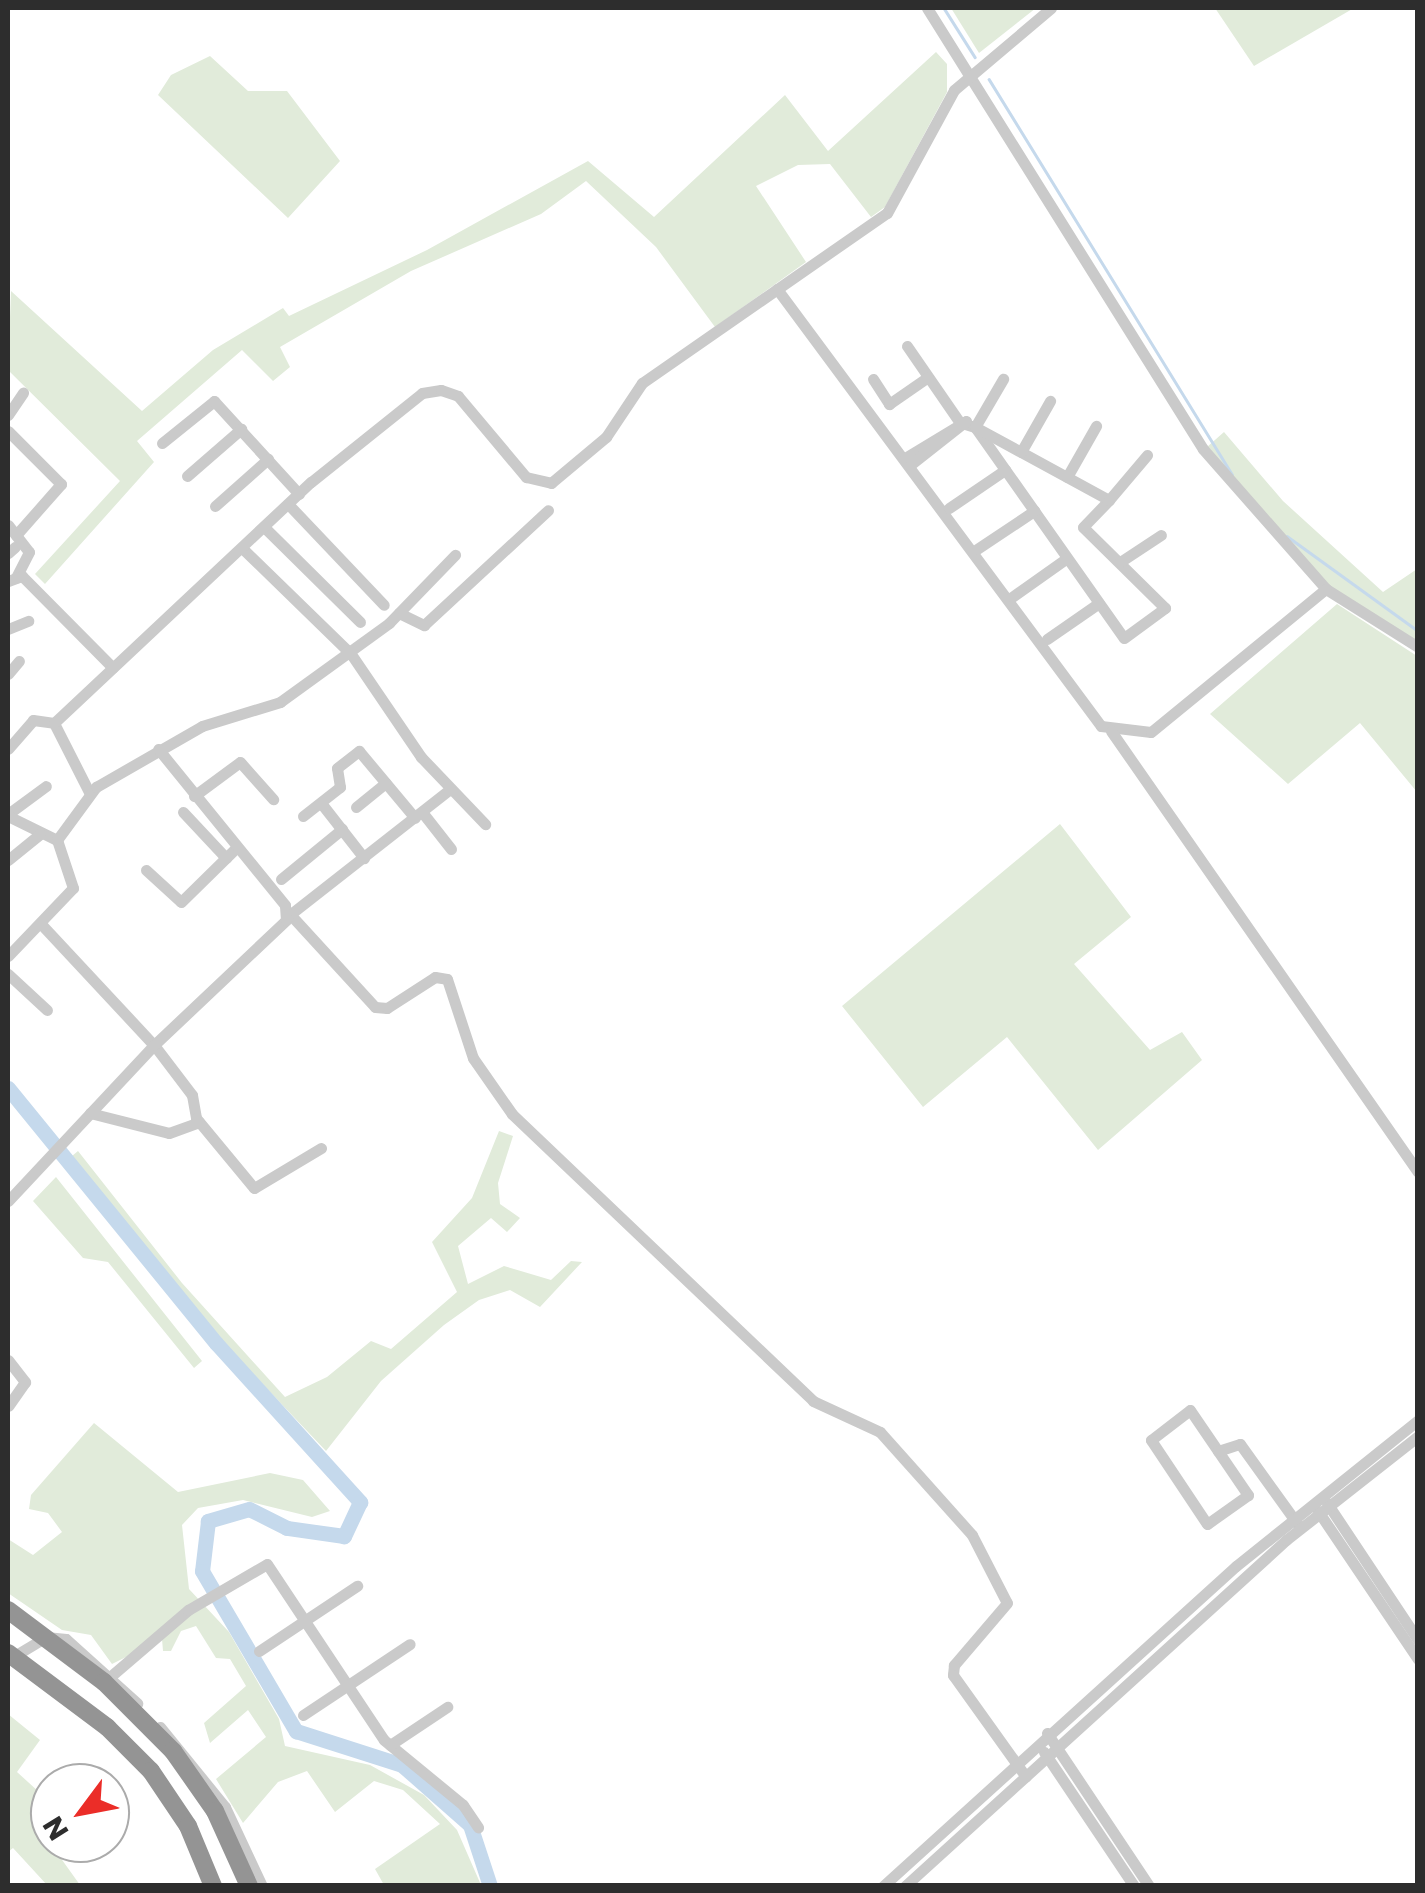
<!DOCTYPE html>
<html>
<head>
<meta charset="utf-8">
<style>
  body { margin:0 }
  #map { position:relative; width:1425px; height:1893px; overflow:hidden; background:#fff; font-family:Poppins,sans-serif }
  div>[style] { position:absolute }
  [style*='--x'] { left:calc(var(--x)*1px); top:calc(var(--y)*1px); width:calc(var(--w)*1px); rotate:calc(var(--a)*1deg) }
  .green>* { inset:0; background:#e1ebda }
  .stream>* { height:2.5px; margin:-1.25px; padding:0 1.25px; transform-origin:1.25px; border-radius:1.25px; background:#c5d9ec }
  .river>* { height:15px; margin:-7.5px; padding:0 7.5px; transform-origin:7.5px; border-radius:7.5px; background:#c5d9ec }
  .minor>* { height:11px; margin:-5.5px; padding:0 5.5px; transform-origin:5.5px; border-radius:5.5px; background:#cacaca }
  .highway>* { height:18px; margin:-9px; padding:0 9px; transform-origin:9px; border-radius:9px; background:#949494 }
  span { translate:-50% -50%; white-space:nowrap; text-align:center; line-height:1.15; -webkit-text-stroke:10px #fff; paint-order:stroke }
  .frame { position:absolute; inset:0; border:10px solid #2d2d2d; pointer-events:none }
  .north { position:absolute; left:30px; top:1763px; width:100px; height:100px; box-sizing:border-box; background:#fff; border:2px solid #ababab; border-radius:50%; rotate:238deg; font-size:28px; font-weight:700; line-height:40px; text-align:center; color:#2d2d2d }
  .north::after { content:''; display:block; margin:auto; width:35px; height:45px; background:#eb2d28; clip-path:polygon(50% 0,100% 100%,50% 72%,0 100%) }
</style>
</head>
<body>
<div id="map">
  <div class="green">
    <div style="clip-path:polygon(951px 8px,1036px 8px,979px 53px)"></div>
    <div style="clip-path:polygon(1215px 8px,1354px 8px,1254px 66px)"></div>
    <div style="clip-path:polygon(936px 52px,947px 64px,947px 92px,885px 207px,871px 217px,830px 164px,798px 165px,756px 186px,806px 262px,715px 327px,656px 247px,586px 181px,541px 214px,411px 271px,280px 347px,290px 367px,273px 381px,242px 350px,137px 441px,154px 462px,45px 584px,35px 574px,120px 481px,8px 370px,11px 291px,142px 411px,213px 350px,283px 308px,289px 316px,427px 250px,588px 161px,654px 217px,785px 95px,828px 151px)"></div>
    <div style="clip-path:polygon(210px 56px,248px 91px,287px 91px,340px 161px,288px 218px,158px 95px,171px 75px)"></div>
    <div style="clip-path:polygon(1224px 432px,1283px 501px,1383px 592px,1417px 569px,1417px 641px,1329px 586px,1207px 447px)"></div>
    <div style="clip-path:polygon(1337px 604px,1417px 656px,1417px 792px,1360px 723px,1288px 784px,1210px 714px)"></div>
    <div style="clip-path:polygon(1060px 824px,1131px 917px,1074px 964px,1150px 1050px,1182px 1032px,1202px 1060px,1098px 1150px,1007px 1037px,923px 1107px,842px 1006px)"></div>
    <div style="clip-path:polygon(499px 1131px,513px 1136px,498px 1183px,500px 1204px,520px 1218px,507px 1232px,491px 1218px,458px 1246px,468px 1284px,504px 1266px,551px 1280px,571px 1261px,582px 1262px,540px 1307px,510px 1290px,479px 1300px,444px 1325px,381px 1381px,326px 1451px,199px 1317px,72px 1156px,78px 1151px,182px 1283px,285px 1397px,327px 1377px,371px 1341px,391px 1349px,457px 1292px,432px 1242px,472px 1198px)"></div>
    <div style="clip-path:polygon(56px 1177px,202px 1361px,194px 1368px,108px 1262px,83px 1258px,33px 1201px)"></div>
    <div style="clip-path:polygon(94px 1423px,178px 1492px,270px 1473px,303px 1480px,330px 1511px,312px 1517px,243px 1500px,198px 1508px,182px 1525px,189px 1589px,229px 1632px,279px 1719px,285px 1746px,370px 1765px,424px 1795px,457px 1830px,481px 1885px,384px 1885px,375px 1869px,440px 1824px,403px 1790px,374px 1781px,335px 1812px,307px 1771px,278px 1782px,243px 1823px,216px 1779px,266px 1737px,248px 1710px,210px 1743px,204px 1723px,246px 1686px,230px 1659px,216px 1658px,196px 1626px,181px 1631px,171px 1651px,163px 1651px,162px 1639px,112px 1664px,91px 1635px,62px 1630px,8px 1593px,8px 1539px,33px 1555px,62px 1532px,48px 1513px,29px 1509px,31px 1495px)"></div>
    <div style="clip-path:polygon(8px 1714px,40px 1740px,17px 1772px,50px 1802px,50px 1843px,80px 1885px,47px 1885px,13px 1848px,8px 1852px)"></div>
  </div>
  <div class="stream">
    <div style="--x:944;--y:8;--w:58;--a:57.7"></div>
    <div style="--x:989;--y:79;--w:464;--a:58.4"></div>
    <div style="--x:1287;--y:536;--w:162;--a:35.9"></div>
  </div>
  <div class="river">
    <div style="--x:8;--y:1088;--w:329;--a:50.8"></div>
    <div style="--x:216;--y:1343;--w:215;--a:47.8"></div>
    <div style="--x:360;--y:1502;--w:38;--a:115"></div>
    <div style="--x:344;--y:1536;--w:58;--a:-172"></div>
    <div style="--x:287;--y:1528;--w:42;--a:-153.4"></div>
    <div style="--x:249;--y:1509;--w:43;--a:163.7"></div>
    <div style="--x:208;--y:1521;--w:50;--a:96.8"></div>
    <div style="--x:202;--y:1571;--w:186;--a:59.6"></div>
    <div style="--x:296;--y:1731;--w:111;--a:17.8"></div>
    <div style="--x:402;--y:1765;--w:91;--a:41.4"></div>
    <div style="--x:470;--y:1825;--w:64;--a:71.8"></div>
  </div>
  <div class="minor">
    <div style="--x:927;--y:8;--w:520;--a:57.96"></div>
    <div style="--x:1203;--y:449;--w:186;--a:48.7"></div>
    <div style="--x:1326;--y:589;--w:109;--a:32.2"></div>
    <div style="--x:777;--y:289;--w:544;--a:53.45"></div>
    <div style="--x:1101;--y:726;--w:50;--a:6.8"></div>
    <div style="--x:1151;--y:732;--w:226;--a:-39.3"></div>
    <div style="--x:907;--y:346;--w:90;--a:55.4"></div>
    <div style="--x:873;--y:379;--w:30;--a:57"></div>
    <div style="--x:889;--y:404;--w:47;--a:-34.7"></div>
    <div style="--x:8;--y:415;--w:27;--a:-56"></div>
    <div style="--x:965;--y:424;--w:10;--a:17"></div>
    <div style="--x:975;--y:427;--w:258;--a:54.8"></div>
    <div style="--x:1124;--y:638;--w:51;--a:-36.2"></div>
    <div style="--x:1165;--y:608;--w:115;--a:-135.4"></div>
    <div style="--x:1083;--y:527;--w:37;--a:-46"></div>
    <div style="--x:1109;--y:500;--w:153;--a:-151.4"></div>
    <div style="--x:975;--y:427;--w:56;--a:-59.7"></div>
    <div style="--x:8;--y:431;--w:75;--a:45"></div>
    <div style="--x:61;--y:484;--w:68;--a:131.4"></div>
    <div style="--x:162;--y:443;--w:67;--a:-38.9"></div>
    <div style="--x:214;--y:401;--w:126;--a:47.6"></div>
    <div style="--x:1021;--y:452;--w:59;--a:-60.4"></div>
    <div style="--x:905;--y:458;--w:71;--a:-31.2"></div>
    <div style="--x:966;--y:421;--w:71;--a:141.8"></div>
    <div style="--x:187;--y:476;--w:72;--a:-41"></div>
    <div style="--x:1067;--y:477;--w:59;--a:-60.4"></div>
    <div style="--x:1109;--y:500;--w:59;--a:-49.8"></div>
    <div style="--x:288;--y:504;--w:139;--a:46.5"></div>
    <div style="--x:215;--y:506;--w:71;--a:-41.6"></div>
    <div style="--x:949;--y:508;--w:68;--a:-34.2"></div>
    <div style="--x:8;--y:525;--w:34;--a:52"></div>
    <div style="--x:29;--y:552;--w:29;--a:117"></div>
    <div style="--x:264;--y:527;--w:135;--a:44.7"></div>
    <div style="--x:242;--y:548;--w:152;--a:44.2"></div>
    <div style="--x:351;--y:654;--w:125;--a:55.8"></div>
    <div style="--x:421;--y:757;--w:93;--a:46.3"></div>
    <div style="--x:977;--y:549;--w:69;--a:-33.7"></div>
    <div style="--x:8;--y:553;--w:9;--a:-41"></div>
    <div style="--x:1120;--y:562;--w:49;--a:-33.4"></div>
    <div style="--x:8;--y:581;--w:15;--a:-20"></div>
    <div style="--x:22;--y:576;--w:129;--a:45.3"></div>
    <div style="--x:1012;--y:597;--w:67;--a:-35.3"></div>
    <div style="--x:399;--y:613;--w:28;--a:26"></div>
    <div style="--x:424;--y:625;--w:169;--a:-42.8"></div>
    <div style="--x:8;--y:629;--w:22;--a:-22"></div>
    <div style="--x:1047;--y:639;--w:63;--a:-34.7"></div>
    <div style="--x:8;--y:674;--w:17;--a:-50"></div>
    <div style="--x:1111;--y:731;--w:537;--a:55.16"></div>
    <div style="--x:8;--y:749;--w:38;--a:-49"></div>
    <div style="--x:33;--y:720;--w:21;--a:8"></div>
    <div style="--x:90;--y:794;--w:80;--a:-116.9"></div>
    <div style="--x:54;--y:723;--w:352;--a:-43.2"></div>
    <div style="--x:311;--y:482;--w:142;--a:-38.7"></div>
    <div style="--x:422;--y:393;--w:19;--a:-9"></div>
    <div style="--x:441;--y:390;--w:18;--a:19"></div>
    <div style="--x:458;--y:396;--w:106;--a:50"></div>
    <div style="--x:526;--y:477;--w:26;--a:13"></div>
    <div style="--x:551;--y:483;--w:72;--a:-39.9"></div>
    <div style="--x:606;--y:437;--w:65;--a:-56.3"></div>
    <div style="--x:642;--y:383;--w:298;--a:-34.8"></div>
    <div style="--x:887;--y:213;--w:140;--a:-61.4"></div>
    <div style="--x:954;--y:90;--w:127;--a:-40.2"></div>
    <div style="--x:194;--y:796;--w:57;--a:-36.5"></div>
    <div style="--x:240;--y:762;--w:50;--a:48.3"></div>
    <div style="--x:321;--y:803;--w:70;--a:52"></div>
    <div style="--x:356;--y:807;--w:38;--a:-39"></div>
    <div style="--x:183;--y:812;--w:63;--a:46.9"></div>
    <div style="--x:422;--y:812;--w:47;--a:51.9"></div>
    <div style="--x:8;--y:814;--w:47;--a:-36.4"></div>
    <div style="--x:8;--y:816;--w:55;--a:26.1"></div>
    <div style="--x:303;--y:816;--w:47;--a:-38.1"></div>
    <div style="--x:340;--y:787;--w:19;--a:-99"></div>
    <div style="--x:337;--y:768;--w:28;--a:-38"></div>
    <div style="--x:359;--y:751;--w:87;--a:50.1"></div>
    <div style="--x:8;--y:860;--w:41;--a:-39.1"></div>
    <div style="--x:146;--y:870;--w:47;--a:42.4"></div>
    <div style="--x:181;--y:902;--w:76;--a:-44.5"></div>
    <div style="--x:281;--y:879;--w:79;--a:-39.3"></div>
    <div style="--x:288;--y:912;--w:129;--a:47.5"></div>
    <div style="--x:375;--y:1007;--w:12;--a:5"></div>
    <div style="--x:387;--y:1008;--w:57;--a:-32.9"></div>
    <div style="--x:435;--y:977;--w:12;--a:9"></div>
    <div style="--x:447;--y:979;--w:83;--a:71.8"></div>
    <div style="--x:473;--y:1058;--w:68;--a:55.1"></div>
    <div style="--x:512;--y:1114;--w:416;--a:43.6"></div>
    <div style="--x:813;--y:1401;--w:74;--a:24.8"></div>
    <div style="--x:880;--y:1432;--w:138;--a:48.2"></div>
    <div style="--x:972;--y:1535;--w:76;--a:62.8"></div>
    <div style="--x:1007;--y:1603;--w:82;--a:130.5"></div>
    <div style="--x:954;--y:1665;--w:10;--a:96"></div>
    <div style="--x:953;--y:1675;--w:125;--a:54.4"></div>
    <div style="--x:292;--y:913;--w:201;--a:-38.1"></div>
    <div style="--x:41;--y:924;--w:166;--a:47"></div>
    <div style="--x:154;--y:1045;--w:63;--a:52.8"></div>
    <div style="--x:192;--y:1095;--w:23;--a:80"></div>
    <div style="--x:196;--y:1118;--w:91;--a:50.4"></div>
    <div style="--x:254;--y:1188;--w:78;--a:-30.8"></div>
    <div style="--x:8;--y:956;--w:94;--a:-46.3"></div>
    <div style="--x:73;--y:888;--w:51;--a:-108.4"></div>
    <div style="--x:57;--y:840;--w:66;--a:-53.7"></div>
    <div style="--x:96;--y:787;--w:122;--a:-29.9"></div>
    <div style="--x:202;--y:726;--w:82;--a:-17.1"></div>
    <div style="--x:280;--y:702;--w:135;--a:-35.9"></div>
    <div style="--x:389;--y:623;--w:95;--a:-45.9"></div>
    <div style="--x:8;--y:974;--w:53;--a:42.7"></div>
    <div style="--x:90;--y:1113;--w:81;--a:14.2"></div>
    <div style="--x:169;--y:1133;--w:32;--a:-20"></div>
    <div style="--x:8;--y:1201;--w:214;--a:-46.9"></div>
    <div style="--x:154;--y:1045;--w:182;--a:-43.4"></div>
    <div style="--x:286;--y:920;--w:15;--a:-94"></div>
    <div style="--x:285;--y:905;--w:201;--a:-129.1"></div>
    <div style="--x:8;--y:1360;--w:28;--a:52"></div>
    <div style="--x:25;--y:1382;--w:29;--a:125"></div>
    <div style="--x:1190;--y:1410;--w:103;--a:55.7"></div>
    <div style="--x:1248;--y:1495;--w:50;--a:144.7"></div>
    <div style="--x:1207;--y:1524;--w:101;--a:-123.7"></div>
    <div style="--x:1151;--y:1440;--w:49;--a:-37.6"></div>
    <div style="--x:1218;--y:1451;--w:23;--a:-18"></div>
    <div style="--x:1240;--y:1444;--w:101;--a:54.3"></div>
    <div style="--x:1327;--y:1503;--w:164;--a:56.4"></div>
    <div style="--x:1318;--y:1511;--w:179;--a:56"></div>
    <div style="--x:259;--y:1651;--w:118;--a:-33.6"></div>
    <div style="--x:11;--y:1658;--w:41;--a:-31"></div>
    <div style="--x:46;--y:1637;--w:20;--a:6"></div>
    <div style="--x:66;--y:1639;--w:96;--a:42"></div>
    <div style="--x:104;--y:1682;--w:111;--a:-40.6"></div>
    <div style="--x:188;--y:1610;--w:91;--a:-30.2"></div>
    <div style="--x:267;--y:1564;--w:211;--a:56.4"></div>
    <div style="--x:384;--y:1740;--w:102;--a:39.4"></div>
    <div style="--x:463;--y:1805;--w:27;--a:56"></div>
    <div style="--x:303;--y:1715;--w:128;--a:-33.6"></div>
    <div style="--x:160;--y:1727;--w:103;--a:50.9"></div>
    <div style="--x:225;--y:1807;--w:87;--a:64.9"></div>
    <div style="--x:1047;--y:1733;--w:184;--a:56.3"></div>
    <div style="--x:390;--y:1745;--w:69;--a:-33.7"></div>
    <div style="--x:1044;--y:1752;--w:161;--a:56.1"></div>
    <div style="--x:883;--y:1886;--w:476;--a:-42.2"></div>
    <div style="--x:1236;--y:1566;--w:233;--a:-38.7"></div>
    <div style="--x:905;--y:1886;--w:515;--a:-42.24"></div>
    <div style="--x:1286;--y:1540;--w:168;--a:-38.2"></div>
  </div>
  <div class="highway">
    <div style="--x:8;--y:1610;--w:120;--a:36.9"></div>
    <div style="--x:104;--y:1682;--w:98;--a:45"></div>
    <div style="--x:173;--y:1751;--w:73;--a:55"></div>
    <div style="--x:215;--y:1811;--w:82;--a:65.6"></div>
    <div style="--x:8;--y:1653;--w:124;--a:36.8"></div>
    <div style="--x:107;--y:1727;--w:62;--a:45"></div>
    <div style="--x:151;--y:1771;--w:66;--a:56.1"></div>
    <div style="--x:188;--y:1826;--w:65;--a:67.4"></div>
  </div>
  <div class="frame"></div>
  <div class="north">N</div>
</div>
</body>
</html>
